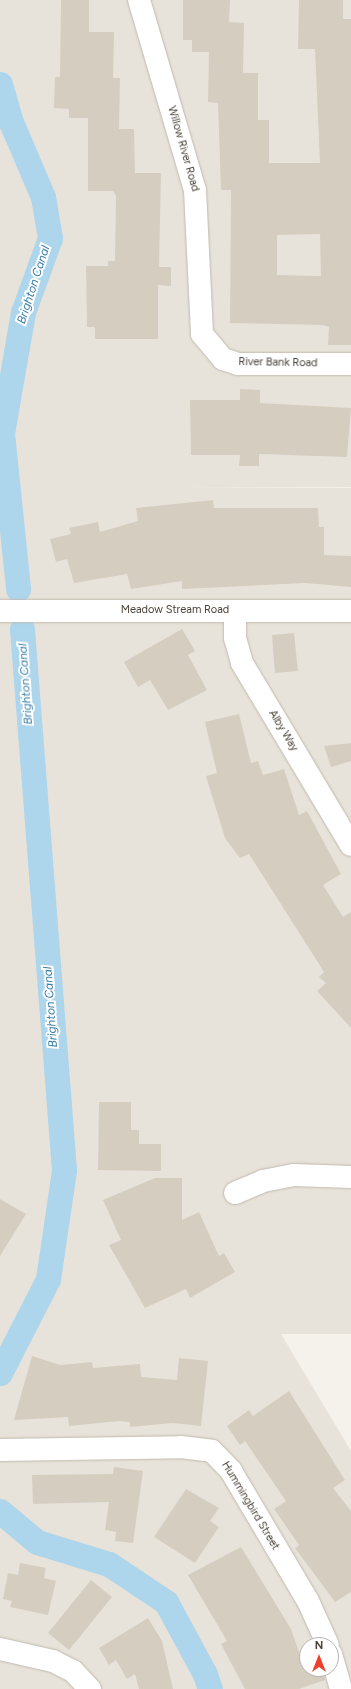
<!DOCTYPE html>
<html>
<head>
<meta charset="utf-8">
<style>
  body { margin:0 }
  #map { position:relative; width:351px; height:1689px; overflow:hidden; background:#f5f1eb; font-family:Figtree,sans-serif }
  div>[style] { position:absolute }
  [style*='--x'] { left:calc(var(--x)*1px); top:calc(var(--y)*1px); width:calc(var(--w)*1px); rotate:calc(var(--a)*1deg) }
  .residential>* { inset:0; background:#e8e3da }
  .canal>* { height:25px; margin:-12.5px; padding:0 12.5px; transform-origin:12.5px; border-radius:12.5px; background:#add5ec }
  .building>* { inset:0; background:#d6cdc1 }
  .roads { filter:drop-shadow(0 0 1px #c0b9ae) drop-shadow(0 0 1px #c0b9ae) }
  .minor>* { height:22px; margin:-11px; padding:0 11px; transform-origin:11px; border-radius:11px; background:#fff }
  span { translate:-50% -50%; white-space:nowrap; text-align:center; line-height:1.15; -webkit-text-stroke:4px #fff; paint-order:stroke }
  .street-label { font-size:11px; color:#494239 }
  .water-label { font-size:12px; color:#377ca6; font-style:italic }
  .north { position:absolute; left:299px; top:1637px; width:40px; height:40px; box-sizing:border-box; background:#fff; border:1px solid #b6b3b0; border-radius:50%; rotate:0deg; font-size:11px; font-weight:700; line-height:16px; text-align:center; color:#494239 }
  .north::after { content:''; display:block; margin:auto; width:14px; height:18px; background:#ec402b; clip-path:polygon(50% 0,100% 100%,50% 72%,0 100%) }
</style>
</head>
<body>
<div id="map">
  <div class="residential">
    <div style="clip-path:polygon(evenodd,0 0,351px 0,351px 487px,181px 488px,351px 488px,351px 1334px,281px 1334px,351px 1451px,351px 1689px,0 1689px,0 0,307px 1645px,331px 1645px,331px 1669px,307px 1669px,307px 1645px)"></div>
  </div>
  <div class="canal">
    <div style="--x:0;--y:84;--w:40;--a:74"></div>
    <div style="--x:11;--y:122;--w:82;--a:66.9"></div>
    <div style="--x:43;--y:197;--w:42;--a:80.3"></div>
    <div style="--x:50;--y:238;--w:79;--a:110"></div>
    <div style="--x:23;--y:312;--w:123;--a:99.8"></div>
    <div style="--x:2;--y:433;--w:157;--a:84.1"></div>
    <div style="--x:0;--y:1373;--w:106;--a:-62.9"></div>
    <div style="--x:48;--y:1279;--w:110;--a:-81.6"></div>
    <div style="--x:64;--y:1170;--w:543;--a:-94.44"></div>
    <div style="--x:0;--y:1511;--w:48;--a:40"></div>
    <div style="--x:37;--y:1542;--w:75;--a:17"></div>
    <div style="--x:109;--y:1564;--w:69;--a:33.7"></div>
    <div style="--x:166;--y:1602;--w:82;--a:61.6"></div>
    <div style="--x:205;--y:1674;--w:16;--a:72"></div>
  </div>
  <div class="building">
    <div style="clip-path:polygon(61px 0,89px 0,89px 32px,114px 32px,113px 78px,120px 78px,119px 129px,134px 129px,135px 173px,161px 173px,159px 267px,171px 267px,171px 286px,158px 285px,158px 339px,95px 339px,95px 327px,87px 327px,86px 266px,108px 266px,108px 261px,115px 261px,116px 196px,113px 191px,88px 191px,88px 118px,69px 118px,69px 109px,54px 108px,55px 77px,60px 77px)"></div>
    <div style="clip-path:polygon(evenodd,183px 0,230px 0,229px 22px,244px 23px,243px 73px,258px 73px,258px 120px,269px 120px,269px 163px,320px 163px,315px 49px,298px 49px,299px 0,343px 0,343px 19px,351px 19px,351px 345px,328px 345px,329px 327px,323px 325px,230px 323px,231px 190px,221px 190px,218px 103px,208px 102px,209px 52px,192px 52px,192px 40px,183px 40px,183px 0,320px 234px,321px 276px,277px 275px,277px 235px,320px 234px)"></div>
    <div style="clip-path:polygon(240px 389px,260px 390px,260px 403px,351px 408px,347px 457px,259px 454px,259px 466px,239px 466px,240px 455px,191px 455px,190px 400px,240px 400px)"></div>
    <div style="clip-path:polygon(213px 500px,214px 508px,318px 508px,319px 527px,324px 527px,324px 555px,351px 556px,351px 587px,305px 583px,182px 589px,182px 581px,131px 589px,127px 574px,74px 583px,67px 559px,56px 562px,50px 539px,71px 534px,69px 528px,98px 522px,100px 532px,138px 521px,136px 508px)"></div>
    <div style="clip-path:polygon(182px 629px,195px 651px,188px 655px,207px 690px,168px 710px,150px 680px,138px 687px,124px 662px)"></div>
    <div style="clip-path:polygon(294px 633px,298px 671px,275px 673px,272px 635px)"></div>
    <div style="clip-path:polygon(239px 714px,251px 763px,258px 761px,263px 775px,284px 769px,299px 815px,307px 811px,341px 874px,323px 885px,343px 917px,351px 912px,351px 1028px,317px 991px,326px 983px,319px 977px,324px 972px,249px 854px,240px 858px,225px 838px,206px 776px,217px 773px,205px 722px)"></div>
    <div style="clip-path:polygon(351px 743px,351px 761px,331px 767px,324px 746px)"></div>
    <div style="clip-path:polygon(99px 1102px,131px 1102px,131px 1130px,139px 1130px,139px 1144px,161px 1144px,161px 1171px,98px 1170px)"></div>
    <div style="clip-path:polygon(155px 1178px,182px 1178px,182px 1220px,199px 1212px,219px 1256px,224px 1253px,235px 1272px,190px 1298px,186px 1289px,145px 1308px,109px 1245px,121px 1240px,103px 1200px)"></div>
    <div style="clip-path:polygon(0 1199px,26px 1214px,0 1256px)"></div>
    <div style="clip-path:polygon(32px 1356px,60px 1365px,92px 1362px,93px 1368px,140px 1364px,141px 1377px,177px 1380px,179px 1358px,208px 1361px,201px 1426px,173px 1423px,130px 1427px,130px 1422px,119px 1421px,69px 1426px,68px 1417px,14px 1420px)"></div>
    <div style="clip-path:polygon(289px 1391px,345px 1480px,333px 1488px,351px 1511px,351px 1592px,335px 1602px,295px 1548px,299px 1545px,274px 1509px,286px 1501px,245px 1441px,240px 1445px,227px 1426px,249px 1410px,253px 1416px)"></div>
    <div style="clip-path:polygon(114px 1467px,143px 1471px,133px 1543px,115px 1541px,116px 1532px,105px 1530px,109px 1502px,33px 1504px,32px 1475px,113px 1474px)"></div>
    <div style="clip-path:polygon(186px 1489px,219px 1508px,210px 1521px,219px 1527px,195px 1563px,154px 1537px)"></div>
    <div style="clip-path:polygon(241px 1547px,291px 1629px,305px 1669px,322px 1669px,325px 1680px,299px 1689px,245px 1689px,221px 1644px,227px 1641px,188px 1575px)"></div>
    <div style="clip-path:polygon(20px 1563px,46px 1568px,44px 1578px,56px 1581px,48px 1615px,10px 1607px,12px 1601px,3px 1599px,8px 1573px,18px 1575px)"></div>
    <div style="clip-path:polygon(91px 1580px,112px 1597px,69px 1650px,48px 1633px)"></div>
    <div style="clip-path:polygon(148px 1618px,162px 1641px,173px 1689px,139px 1689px,135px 1674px,127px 1679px,116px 1660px,109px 1665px,99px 1648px)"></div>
  </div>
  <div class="roads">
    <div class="minor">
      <div style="--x:139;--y:0;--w:198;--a:73.6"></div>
      <div style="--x:195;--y:190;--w:144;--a:87.2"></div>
      <div style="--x:202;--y:334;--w:33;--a:50"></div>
      <div style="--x:223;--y:359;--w:16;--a:18"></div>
      <div style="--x:238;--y:364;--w:113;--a:0"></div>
      <div style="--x:0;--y:611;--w:351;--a:0"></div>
      <div style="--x:235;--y:611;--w:27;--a:90"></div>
      <div style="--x:235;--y:638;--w:26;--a:74"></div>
      <div style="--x:242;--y:663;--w:212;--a:59.1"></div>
      <div style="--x:235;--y:1193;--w:30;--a:-23"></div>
      <div style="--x:263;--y:1181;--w:32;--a:-11"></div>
      <div style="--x:294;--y:1175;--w:57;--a:2"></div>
      <div style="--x:0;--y:1450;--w:181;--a:-0.9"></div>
      <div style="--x:181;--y:1447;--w:31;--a:7"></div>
      <div style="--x:212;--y:1451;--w:28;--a:46"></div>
      <div style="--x:231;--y:1471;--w:151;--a:59.4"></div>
      <div style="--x:308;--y:1601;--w:48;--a:65.6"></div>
      <div style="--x:0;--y:1649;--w:54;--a:12.8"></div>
      <div style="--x:53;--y:1661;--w:22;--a:27"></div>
      <div style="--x:73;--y:1671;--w:25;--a:47"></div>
      <div style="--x:331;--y:1654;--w:36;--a:74"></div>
    </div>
  </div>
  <div class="street-label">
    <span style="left:183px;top:149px;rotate:74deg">Willow River Road</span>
    <span style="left:278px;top:363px;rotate:1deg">River Bank Road</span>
    <span style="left:175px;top:610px">Meadow Stream Road</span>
    <span style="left:283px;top:731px;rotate:59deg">Alby Way</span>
    <span style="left:250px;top:1506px;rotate:59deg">Hummingbird Street</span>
  </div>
  <div class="water-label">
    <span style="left:34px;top:285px;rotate:-72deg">Brighton Canal</span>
    <span style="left:26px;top:684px;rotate:-94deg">Brighton Canal</span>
    <span style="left:51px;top:1007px;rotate:-94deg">Brighton Canal</span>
  </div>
  <div class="north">N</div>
</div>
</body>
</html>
